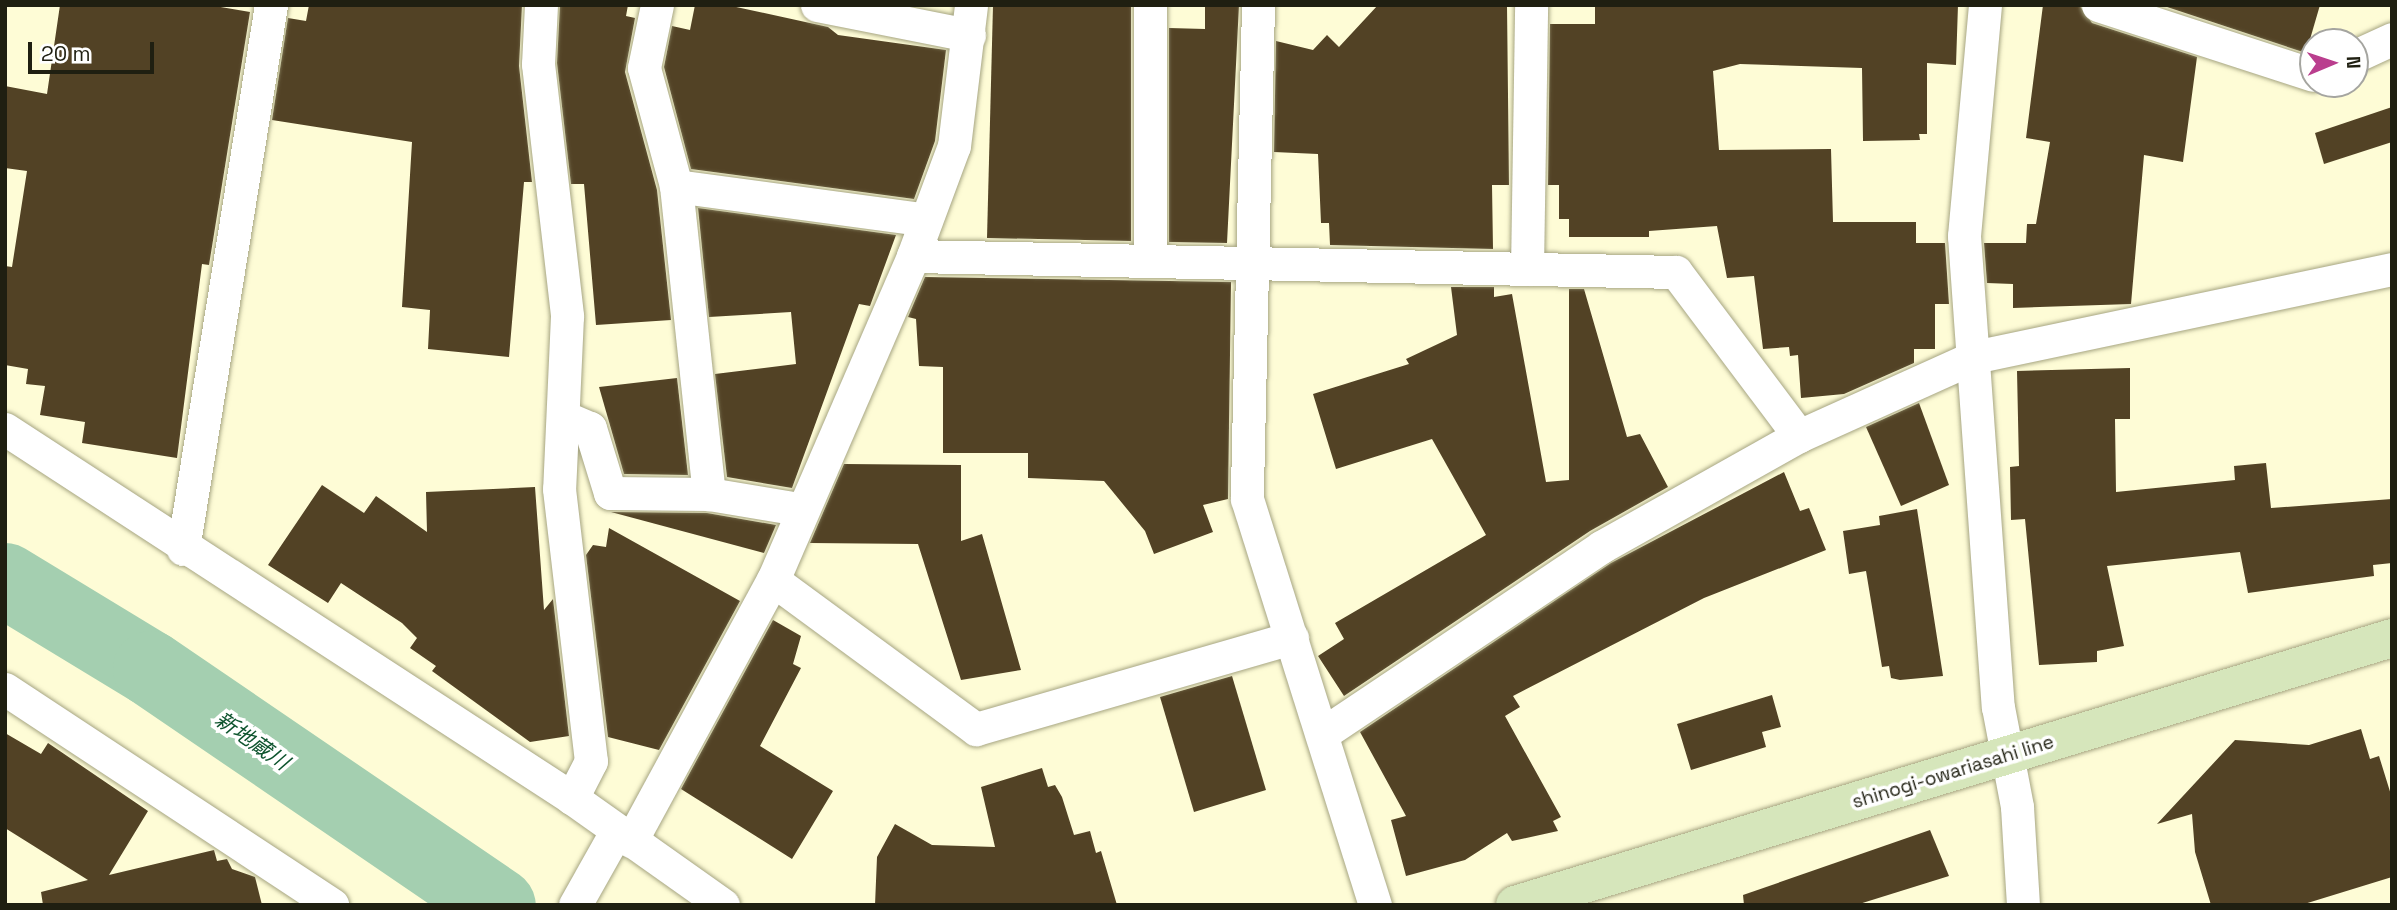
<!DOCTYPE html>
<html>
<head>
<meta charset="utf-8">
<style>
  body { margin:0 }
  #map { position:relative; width:2397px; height:910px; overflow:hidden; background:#fefcd6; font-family:"Space Grotesk","Noto Sans JP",sans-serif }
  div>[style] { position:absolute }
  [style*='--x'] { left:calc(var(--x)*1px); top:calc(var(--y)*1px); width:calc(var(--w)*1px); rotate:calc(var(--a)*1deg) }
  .river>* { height:75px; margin:-37.5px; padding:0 37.5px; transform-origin:37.5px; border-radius:37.5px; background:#a4cfb0 }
  .building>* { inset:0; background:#524225 }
  .roads { filter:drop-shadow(0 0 2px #a6a582) drop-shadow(0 0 2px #a6a582) }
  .street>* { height:33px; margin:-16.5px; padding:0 16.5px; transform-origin:16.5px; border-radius:16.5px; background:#fff }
  .secondary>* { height:38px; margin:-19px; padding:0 19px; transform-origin:19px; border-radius:19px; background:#d6e6bb }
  span { translate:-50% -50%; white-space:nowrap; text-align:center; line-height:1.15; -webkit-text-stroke:7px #fff; paint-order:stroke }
  .street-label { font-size:19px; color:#1f1f11 }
  .water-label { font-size:21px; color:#0e542e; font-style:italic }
  .frame { position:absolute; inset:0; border:7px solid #1f1f11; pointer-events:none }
  .north { position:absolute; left:2299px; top:28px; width:70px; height:70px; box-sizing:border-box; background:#fff; border:2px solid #a5a5a0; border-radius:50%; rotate:88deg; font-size:19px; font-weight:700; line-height:28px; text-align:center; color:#1f1f11 }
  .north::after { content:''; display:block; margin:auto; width:24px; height:32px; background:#ba3e8e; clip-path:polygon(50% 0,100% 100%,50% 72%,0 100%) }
  .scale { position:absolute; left:28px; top:42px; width:126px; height:32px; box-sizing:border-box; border:4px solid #1f1f11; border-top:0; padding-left:9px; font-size:21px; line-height:24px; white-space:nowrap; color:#1f1f11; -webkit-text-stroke:5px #fff; paint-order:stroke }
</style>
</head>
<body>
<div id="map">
  <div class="river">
    <div style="--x:5;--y:580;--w:170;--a:31.3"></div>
    <div style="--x:150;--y:668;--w:421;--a:34.3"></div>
  </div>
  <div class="building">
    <div style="clip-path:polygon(60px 5px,209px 5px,250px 12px,209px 265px,202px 264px,177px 458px,82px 443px,85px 422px,40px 415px,45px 386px,26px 384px,28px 369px,5px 365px,5px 266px,12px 267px,27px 171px,5px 168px,5px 86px,47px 94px)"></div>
    <div style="clip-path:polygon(309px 5px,522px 5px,519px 66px,532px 182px,524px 182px,509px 357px,428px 349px,430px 310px,402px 307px,412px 142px,272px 120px,288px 18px,306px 21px)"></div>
    <div style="clip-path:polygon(560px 5px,628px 5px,626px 16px,635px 18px,625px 72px,657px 190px,671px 320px,596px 325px,584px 184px,571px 184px,557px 63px)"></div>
    <div style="clip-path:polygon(695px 5px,727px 5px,828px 27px,838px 35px,946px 50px,935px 141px,914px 199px,691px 169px,664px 67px,672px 26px,690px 30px)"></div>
    <div style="clip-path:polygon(993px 5px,1131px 5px,1131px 241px,987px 238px)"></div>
    <div style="clip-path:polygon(1205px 5px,1239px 5px,1227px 243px,1169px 242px,1169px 28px,1205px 29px)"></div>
    <div style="clip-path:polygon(1378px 5px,1507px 5px,1509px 185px,1492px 185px,1493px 249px,1330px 245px,1329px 223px,1321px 223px,1318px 154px,1274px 152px,1276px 41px,1313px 50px,1327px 35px,1339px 47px)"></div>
    <div style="clip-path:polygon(1595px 5px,1958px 5px,1956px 65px,1927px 63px,1927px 134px,1919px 134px,1920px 140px,1863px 141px,1862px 68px,1740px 64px,1713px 71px,1719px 150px,1831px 149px,1833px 222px,1916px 222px,1916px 243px,1945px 243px,1949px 304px,1935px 304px,1935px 349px,1914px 349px,1914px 363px,1844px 394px,1801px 398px,1798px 355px,1790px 356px,1789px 347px,1763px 349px,1754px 276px,1727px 278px,1717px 226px,1649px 231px,1649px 237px,1569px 237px,1569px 219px,1559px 219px,1559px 185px,1548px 185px,1550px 24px,1595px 24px)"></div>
    <div style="clip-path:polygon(2043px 5px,2079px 5px,2092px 23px,2197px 57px,2183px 162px,2144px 155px,2131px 304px,2013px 308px,2013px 284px,1987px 283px,1984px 243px,2026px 243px,2027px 224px,2036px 224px,2050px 142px,2026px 138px)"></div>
    <div style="clip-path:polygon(2161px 5px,2320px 5px,2306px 53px)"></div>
    <div style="clip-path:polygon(2392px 107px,2392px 142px,2324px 164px,2315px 133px)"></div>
    <div style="clip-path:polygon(698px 208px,896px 235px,870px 306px,859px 304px,792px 488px,727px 477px,715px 374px,796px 364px,791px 312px,709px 317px)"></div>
    <div style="clip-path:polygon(925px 277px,1231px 282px,1228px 499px,1203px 505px,1213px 532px,1154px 554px,1145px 531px,1104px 481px,1028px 478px,1028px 453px,943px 453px,943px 367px,919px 366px,916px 319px,908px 317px)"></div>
    <div style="clip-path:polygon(1451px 287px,1494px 287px,1494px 297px,1512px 294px,1546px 482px,1569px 480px,1569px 289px,1584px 289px,1627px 437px,1640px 434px,1668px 487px,1590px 531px,1344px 696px,1318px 656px,1344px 639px,1335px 623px,1486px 535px,1432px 439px,1336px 469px,1313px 394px,1409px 364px,1406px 359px,1457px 335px)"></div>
    <div style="clip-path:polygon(2130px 368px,2130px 419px,2115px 419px,2116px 492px,2235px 480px,2234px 466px,2266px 463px,2271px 508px,2392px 499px,2392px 563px,2373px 565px,2374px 576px,2248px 593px,2240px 552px,2107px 566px,2124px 646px,2097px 651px,2097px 662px,2039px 665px,2025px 519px,2011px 520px,2010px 467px,2019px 466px,2017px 371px)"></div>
    <div style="clip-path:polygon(677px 378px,688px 475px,624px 474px,599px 387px)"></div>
    <div style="clip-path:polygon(1919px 403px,1949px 485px,1901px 506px,1866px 427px)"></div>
    <div style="clip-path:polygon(844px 464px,961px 465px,961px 541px,982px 534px,1021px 670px,961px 680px,918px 544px,810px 543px)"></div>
    <div style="clip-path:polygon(1784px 472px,1800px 511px,1809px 508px,1826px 550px,1704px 598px,1513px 696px,1520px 707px,1505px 716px,1561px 817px,1553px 821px,1558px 831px,1512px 841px,1507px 833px,1465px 860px,1406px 876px,1391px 820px,1406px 816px,1360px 732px,1611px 563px)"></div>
    <div style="clip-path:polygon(322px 485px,364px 513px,376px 496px,427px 532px,426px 492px,535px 487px,544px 610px,553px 599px,569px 736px,530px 742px,432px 671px,436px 666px,410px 648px,417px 638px,402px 623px,341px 583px,328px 603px,268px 565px)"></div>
    <div style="clip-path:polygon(1917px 509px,1943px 676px,1900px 680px,1891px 678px,1889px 666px,1882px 667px,1866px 571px,1849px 574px,1843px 531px,1880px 525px,1879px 516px)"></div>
    <div style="clip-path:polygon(611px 512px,707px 513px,776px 525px,764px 553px)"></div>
    <div style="clip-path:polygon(609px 528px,740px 601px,659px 750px,608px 737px,586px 555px,593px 545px,606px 547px)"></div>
    <div style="clip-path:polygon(773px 620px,801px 636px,793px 664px,801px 668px,760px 746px,833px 791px,792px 859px,681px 789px)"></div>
    <div style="clip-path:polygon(1232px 676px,1266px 790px,1194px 812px,1160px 697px)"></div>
    <div style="clip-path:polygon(1772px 695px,1781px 727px,1762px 732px,1766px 747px,1691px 770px,1677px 724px)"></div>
    <div style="clip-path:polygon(2361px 729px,2370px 759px,2379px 756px,2392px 798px,2392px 877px,2301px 905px,2211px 905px,2195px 852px,2192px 814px,2157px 824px,2235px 740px,2309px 745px)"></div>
    <div style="clip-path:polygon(5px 733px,41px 754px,48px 743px,148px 811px,109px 875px,214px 850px,217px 861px,227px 859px,232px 869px,255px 877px,262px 905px,43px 905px,41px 892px,88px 880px,5px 828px)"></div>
    <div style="clip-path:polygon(1042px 768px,1048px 787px,1055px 785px,1062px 797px,1074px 835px,1090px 831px,1096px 853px,1101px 851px,1117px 905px,875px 905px,877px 857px,895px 824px,932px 845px,995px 847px,981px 787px)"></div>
    <div style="clip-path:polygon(1930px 830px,1949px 876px,1856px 905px,1744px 905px,1743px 895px)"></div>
  </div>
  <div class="roads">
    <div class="street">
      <div style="--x:541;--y:5;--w:59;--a:92.9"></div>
      <div style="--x:538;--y:64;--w:254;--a:83.4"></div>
      <div style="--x:567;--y:316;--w:173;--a:92.6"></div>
      <div style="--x:559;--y:489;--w:274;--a:83.3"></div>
      <div style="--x:591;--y:761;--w:42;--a:117.2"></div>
      <div style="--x:657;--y:5;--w:64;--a:101.7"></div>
      <div style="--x:644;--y:68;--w:122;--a:74.8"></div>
      <div style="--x:676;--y:186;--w:310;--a:83.9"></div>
      <div style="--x:817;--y:5;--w:155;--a:11.2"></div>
      <div style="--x:1150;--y:5;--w:253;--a:90"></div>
      <div style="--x:1258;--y:5;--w:494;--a:91.3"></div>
      <div style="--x:1247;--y:499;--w:426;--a:72.5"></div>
      <div style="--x:1985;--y:5;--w:232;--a:95.2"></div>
      <div style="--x:1964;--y:236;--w:472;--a:85.9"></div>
      <div style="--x:1998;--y:707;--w:102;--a:79.2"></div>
      <div style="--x:2017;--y:807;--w:98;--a:86.5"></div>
      <div style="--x:2098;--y:5;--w:226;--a:18"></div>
      <div style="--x:2355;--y:56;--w:41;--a:-24.7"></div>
      <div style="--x:676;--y:186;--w:252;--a:7.7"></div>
      <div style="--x:913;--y:256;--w:763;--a:1.2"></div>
      <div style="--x:1676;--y:272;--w:205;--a:53.1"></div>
      <div style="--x:1527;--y:269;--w:264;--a:-89.1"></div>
      <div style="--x:566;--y:418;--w:26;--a:23"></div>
      <div style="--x:590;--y:428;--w:68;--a:72.9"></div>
      <div style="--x:610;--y:493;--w:99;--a:0.6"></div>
      <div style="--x:709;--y:494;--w:91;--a:9.5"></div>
      <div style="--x:5;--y:429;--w:676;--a:33.06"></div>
      <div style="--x:572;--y:798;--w:185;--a:35.3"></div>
      <div style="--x:183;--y:549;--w:551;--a:-80.81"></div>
      <div style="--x:773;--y:580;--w:252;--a:36.3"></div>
      <div style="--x:976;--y:729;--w:329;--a:-16.1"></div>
      <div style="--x:5;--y:689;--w:392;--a:33.4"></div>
      <div style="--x:1322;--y:734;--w:336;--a:-33.8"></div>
      <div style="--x:1601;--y:547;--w:227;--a:-29.3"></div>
      <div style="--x:1799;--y:436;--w:192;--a:-24.3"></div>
      <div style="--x:1974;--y:357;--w:427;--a:-11.9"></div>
      <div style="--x:631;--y:841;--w:297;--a:-61.5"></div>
      <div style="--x:773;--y:580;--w:353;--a:-66.6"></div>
      <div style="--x:913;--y:256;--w:117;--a:-69.6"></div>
      <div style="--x:954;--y:146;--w:142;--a:-83.1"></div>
      <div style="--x:575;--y:905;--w:84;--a:-60.7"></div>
    </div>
    <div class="secondary">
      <div style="--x:1515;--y:905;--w:917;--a:-16.93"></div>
    </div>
  </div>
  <div class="street-label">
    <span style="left:1953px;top:772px;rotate:-17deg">shinogi-owariasahi line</span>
  </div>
  <div class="water-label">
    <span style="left:252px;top:741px;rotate:35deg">新地蔵川</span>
  </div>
  <div class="frame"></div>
  <div class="north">N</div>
  <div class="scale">20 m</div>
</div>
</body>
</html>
